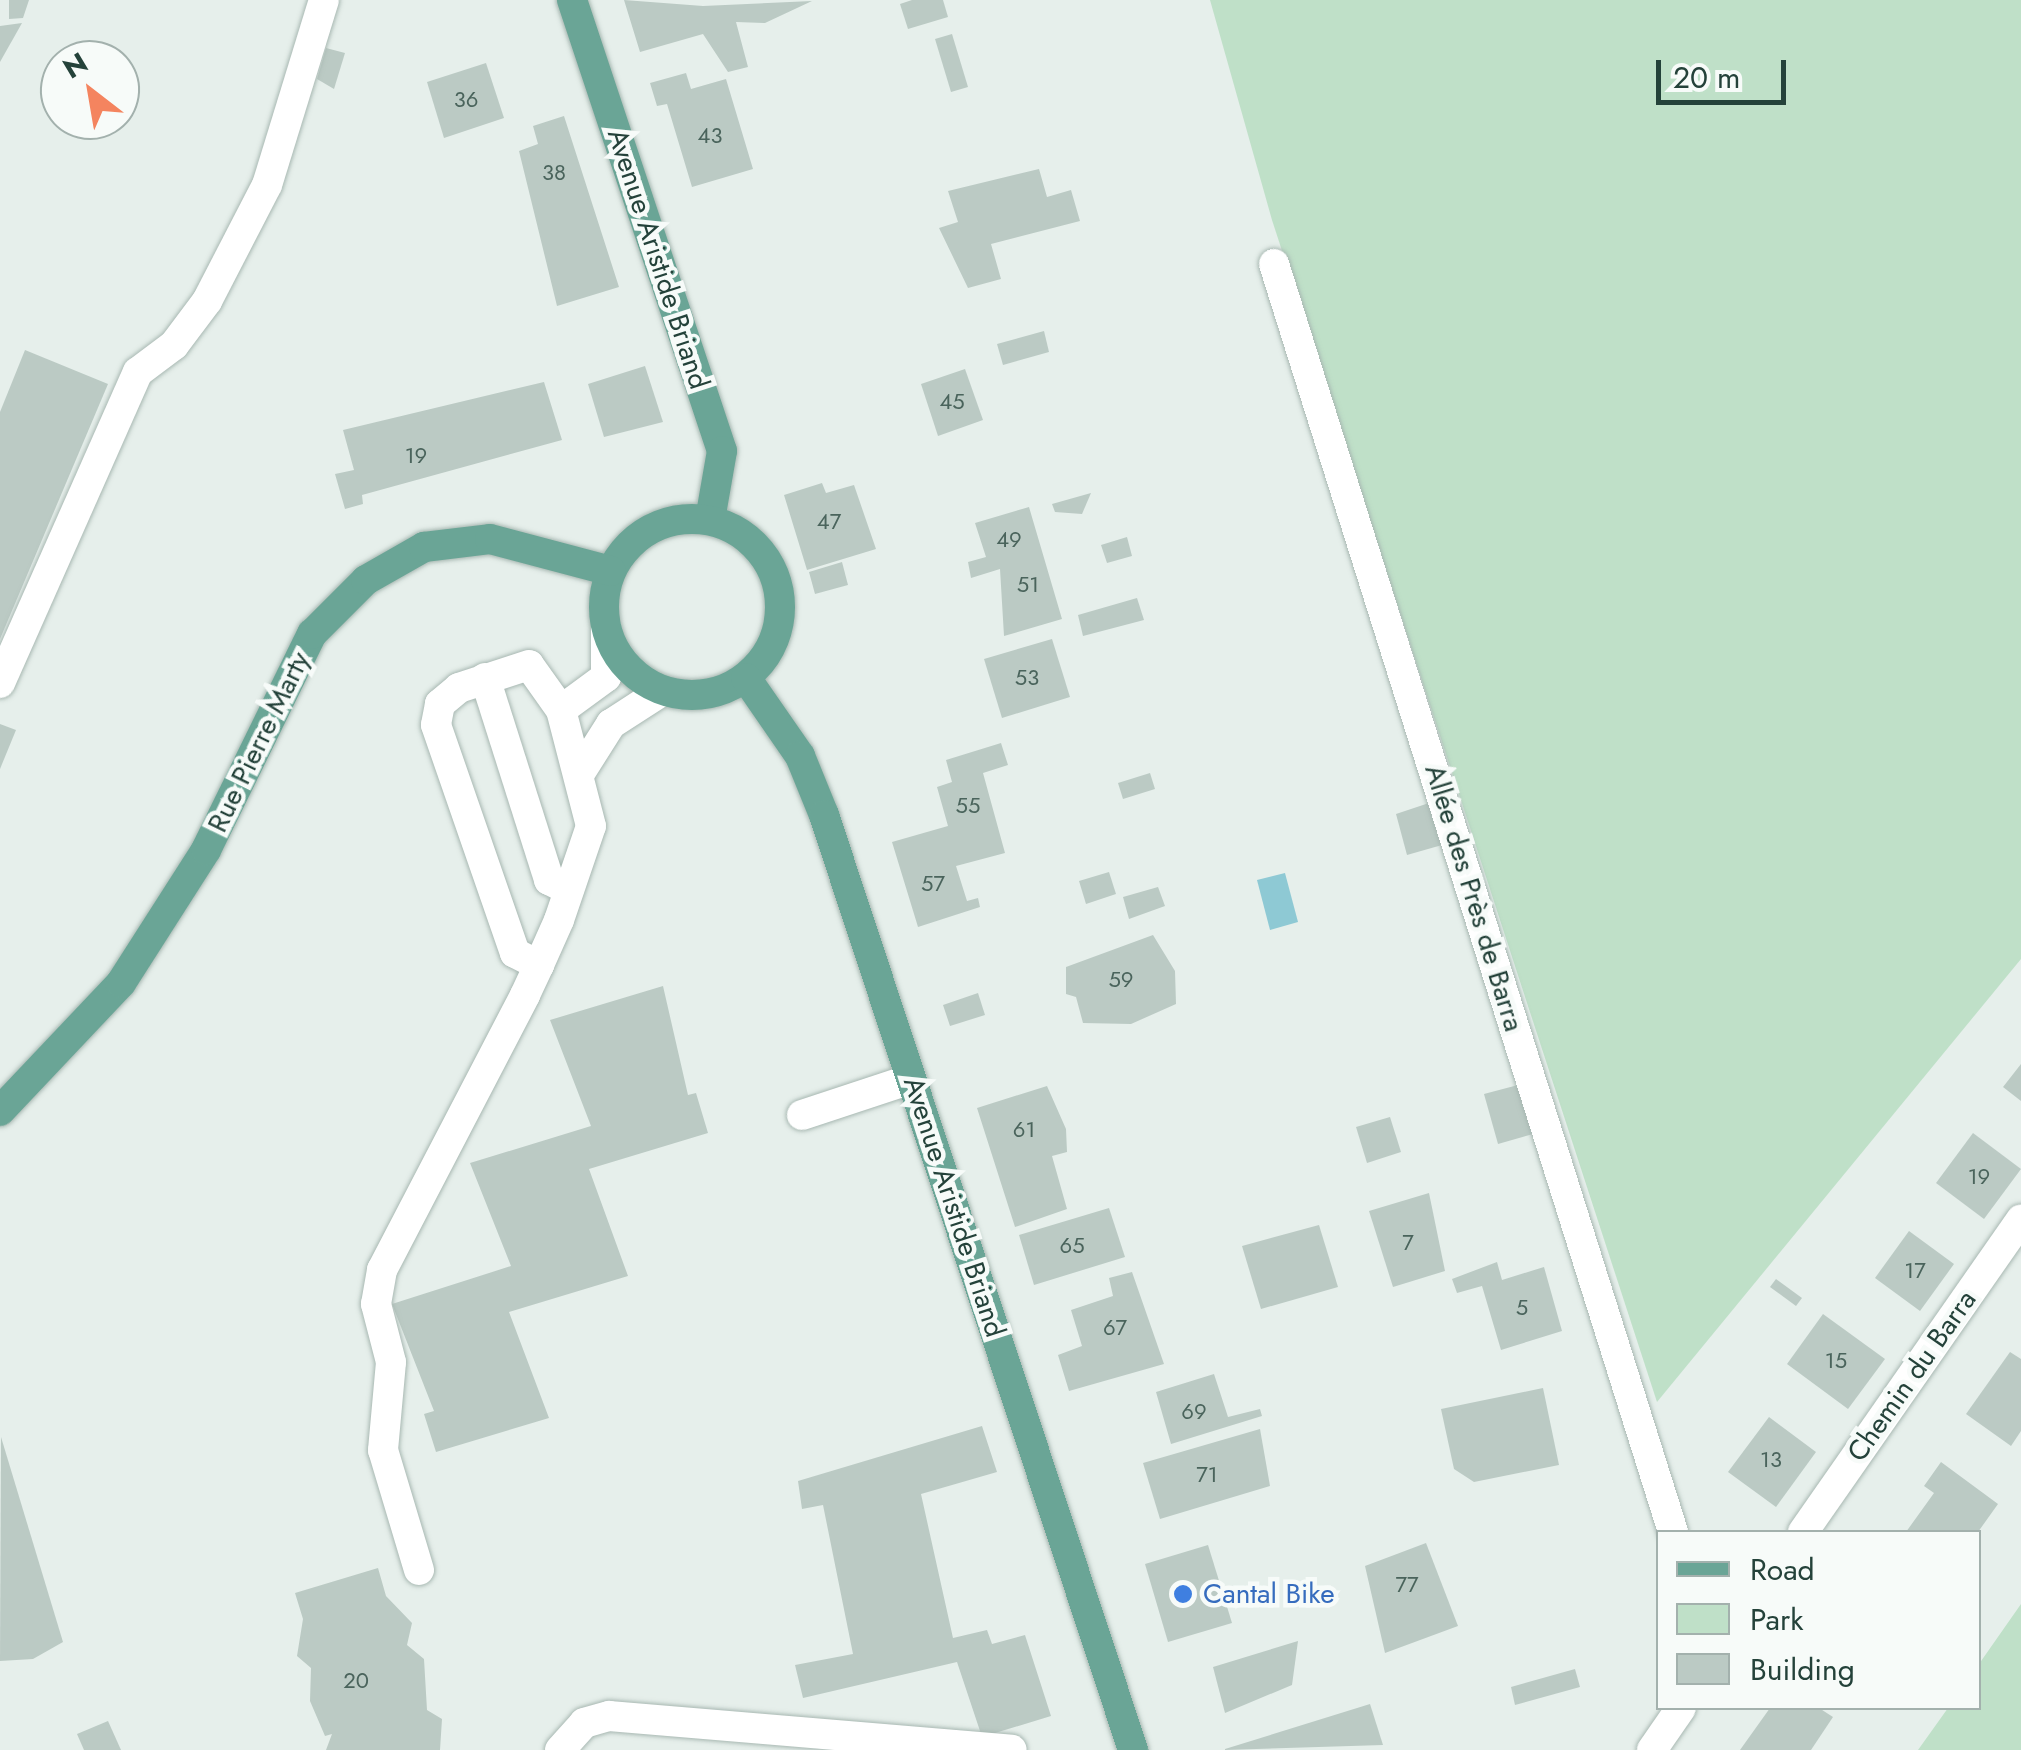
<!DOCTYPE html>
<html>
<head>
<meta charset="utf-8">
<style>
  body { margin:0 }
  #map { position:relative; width:2021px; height:1750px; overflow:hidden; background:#e6efeb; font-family:Jost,sans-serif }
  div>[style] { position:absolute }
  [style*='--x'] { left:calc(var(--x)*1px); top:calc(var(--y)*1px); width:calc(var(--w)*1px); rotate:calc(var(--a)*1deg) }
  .green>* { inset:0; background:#bfe0c8 }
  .water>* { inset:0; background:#8ec9d4 }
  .building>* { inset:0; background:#bbcac4 }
  .roads { filter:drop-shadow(0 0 2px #a8b8b2) drop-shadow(0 0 2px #a8b8b2) }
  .minor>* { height:30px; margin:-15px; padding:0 15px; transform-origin:15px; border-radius:15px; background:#fff }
  .major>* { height:30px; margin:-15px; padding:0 15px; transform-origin:15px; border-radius:15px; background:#6aa596 }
  .major>.ring { margin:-15px; padding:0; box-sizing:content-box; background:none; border:30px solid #6aa596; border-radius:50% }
  .dots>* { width:28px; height:28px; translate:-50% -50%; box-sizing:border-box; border:5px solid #f7fbf9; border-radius:50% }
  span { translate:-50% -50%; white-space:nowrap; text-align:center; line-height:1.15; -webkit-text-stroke:9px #f7fbf9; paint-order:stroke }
  .number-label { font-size:22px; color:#4a645c }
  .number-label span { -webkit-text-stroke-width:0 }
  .street-label { font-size:28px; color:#24423a }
  .shop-label { font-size:28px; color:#366cbe }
  .left { translate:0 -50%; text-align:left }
  .legend { position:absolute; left:1656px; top:1530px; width:325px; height:180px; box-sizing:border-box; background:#f7fbf9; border:2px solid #a3b1ad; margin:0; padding:12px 18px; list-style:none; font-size:30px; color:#24423a }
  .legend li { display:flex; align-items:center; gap:20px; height:50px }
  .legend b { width:50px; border:2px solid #a3b1ad }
  .north { position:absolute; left:40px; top:40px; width:100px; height:100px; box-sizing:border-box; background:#f7fbf9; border:2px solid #a3b1ad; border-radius:50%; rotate:329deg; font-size:28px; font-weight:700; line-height:40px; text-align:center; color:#24423a }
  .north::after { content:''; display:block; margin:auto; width:35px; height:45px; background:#f4845f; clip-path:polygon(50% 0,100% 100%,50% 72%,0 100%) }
  .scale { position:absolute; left:1656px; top:60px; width:130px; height:45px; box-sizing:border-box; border:5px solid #24423a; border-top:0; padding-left:12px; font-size:30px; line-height:35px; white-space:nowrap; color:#24423a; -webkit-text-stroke:8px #f7fbf9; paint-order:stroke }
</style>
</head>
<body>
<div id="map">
  <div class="green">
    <div style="clip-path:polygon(1210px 0,2021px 0,2021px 959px,1657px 1402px,1272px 220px)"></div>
    <div style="clip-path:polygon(2021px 1604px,2021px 1750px,1918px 1750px,1948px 1708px,1978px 1708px,1979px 1664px)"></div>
  </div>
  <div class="water">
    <div style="clip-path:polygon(1285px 873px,1298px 922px,1270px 930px,1257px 880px)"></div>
  </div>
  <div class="building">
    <div style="clip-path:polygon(9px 0,29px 0,23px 18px,9px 19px)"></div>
    <div style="clip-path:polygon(624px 0,703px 6px,812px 1px,765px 23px,736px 22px,748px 67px,728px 72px,703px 34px,640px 52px)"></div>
    <div style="clip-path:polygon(912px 0,943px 0,948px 17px,908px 29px,900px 4px)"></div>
    <div style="clip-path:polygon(22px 23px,0 62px,0 26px)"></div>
    <div style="clip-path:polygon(952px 34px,968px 87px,951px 92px,935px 39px)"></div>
    <div style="clip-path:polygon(326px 48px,345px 53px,334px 89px,317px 79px)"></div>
    <div style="clip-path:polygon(486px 63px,504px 118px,444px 138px,427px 82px)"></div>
    <div style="clip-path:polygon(686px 73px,691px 89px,726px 79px,753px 169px,692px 187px,667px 104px,657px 106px,650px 83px)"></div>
    <div style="clip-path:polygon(564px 116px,619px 287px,557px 306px,519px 151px,538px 144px,533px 126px)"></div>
    <div style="clip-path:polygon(1039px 169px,1047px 197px,1071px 190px,1080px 221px,991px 244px,1001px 279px,968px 288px,939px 228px,958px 222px,948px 191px)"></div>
    <div style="clip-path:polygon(1044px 331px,1049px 352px,1003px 365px,997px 344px)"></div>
    <div style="clip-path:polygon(25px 350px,108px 384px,0 639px,0 412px)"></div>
    <div style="clip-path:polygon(645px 366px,663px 422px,604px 437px,588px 384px)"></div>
    <div style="clip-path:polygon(965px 369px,983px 420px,938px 436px,921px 384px)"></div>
    <div style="clip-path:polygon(544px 382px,562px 440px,362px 495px,363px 504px,345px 509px,335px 474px,354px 470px,343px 430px)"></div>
    <div style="clip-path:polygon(822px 483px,826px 493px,854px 485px,876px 549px,807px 570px,784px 495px)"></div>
    <div style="clip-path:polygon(1091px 493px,1082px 514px,1055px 512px,1052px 504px)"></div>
    <div style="clip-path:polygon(1029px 507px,1062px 619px,1004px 636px,1000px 569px,971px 578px,968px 562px,986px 557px,975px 523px)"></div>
    <div style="clip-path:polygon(1127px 537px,1132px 556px,1107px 563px,1101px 545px)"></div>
    <div style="clip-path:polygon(842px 562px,848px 585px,815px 594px,809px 572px)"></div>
    <div style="clip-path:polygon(1137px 598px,1144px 620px,1083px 636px,1078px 615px)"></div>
    <div style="clip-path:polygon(1052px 639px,1070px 697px,1002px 718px,984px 659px)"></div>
    <div style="clip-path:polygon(0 724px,16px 730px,0 769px)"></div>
    <div style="clip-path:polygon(1001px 743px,1008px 765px,983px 773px,1005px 853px,956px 866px,967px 901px,978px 898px,980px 907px,918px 927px,892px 842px,948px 826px,937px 787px,952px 782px,946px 760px)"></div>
    <div style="clip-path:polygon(1150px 773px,1155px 789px,1123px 799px,1118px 783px)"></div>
    <div style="clip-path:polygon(1429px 803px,1442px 845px,1407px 855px,1396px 814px)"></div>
    <div style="clip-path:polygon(1109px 872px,1116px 894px,1086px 904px,1079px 881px)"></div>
    <div style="clip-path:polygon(1158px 887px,1165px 906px,1129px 919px,1123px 897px)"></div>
    <div style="clip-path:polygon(1153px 935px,1175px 971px,1176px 1004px,1131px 1024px,1083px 1023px,1076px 997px,1066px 994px,1066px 967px)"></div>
    <div style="clip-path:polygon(663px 986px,688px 1095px,696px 1093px,708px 1133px,589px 1169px,628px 1276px,509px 1312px,549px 1418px,436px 1452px,424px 1414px,434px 1411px,392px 1304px,511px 1266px,470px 1163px,591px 1126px,550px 1020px)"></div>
    <div style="clip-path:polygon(978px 993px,985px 1015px,950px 1026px,943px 1005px)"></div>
    <div style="clip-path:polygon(2021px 1064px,2021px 1101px,2003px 1087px)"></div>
    <div style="clip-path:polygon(1518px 1085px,1533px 1134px,1498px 1144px,1484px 1094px)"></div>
    <div style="clip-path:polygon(1047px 1086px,1066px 1129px,1067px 1152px,1052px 1156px,1067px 1209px,1015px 1227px,977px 1108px)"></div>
    <div style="clip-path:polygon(1390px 1117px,1401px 1152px,1367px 1163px,1356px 1127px)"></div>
    <div style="clip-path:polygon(1973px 1133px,2021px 1169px,1984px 1219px,1936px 1183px)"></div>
    <div style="clip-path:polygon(1429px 1193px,1445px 1271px,1393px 1287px,1369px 1211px)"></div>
    <div style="clip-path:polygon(1109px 1208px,1125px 1257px,1034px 1285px,1019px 1235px)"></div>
    <div style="clip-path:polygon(1319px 1225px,1338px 1287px,1261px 1309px,1242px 1246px)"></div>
    <div style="clip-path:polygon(1909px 1231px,1954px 1264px,1920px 1311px,1875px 1278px)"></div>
    <div style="clip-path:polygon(1497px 1262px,1502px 1280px,1544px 1267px,1562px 1331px,1501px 1350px,1482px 1286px,1457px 1293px,1452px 1279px)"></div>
    <div style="clip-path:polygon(1132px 1272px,1164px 1364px,1069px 1391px,1058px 1355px,1082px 1346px,1071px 1310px,1113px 1296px,1109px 1278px)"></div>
    <div style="clip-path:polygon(1776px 1279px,1802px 1298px,1796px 1306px,1770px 1287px)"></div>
    <div style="clip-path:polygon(1823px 1314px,1885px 1359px,1848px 1409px,1787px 1364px)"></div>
    <div style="clip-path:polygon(2010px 1352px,2021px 1359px,2021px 1431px,2011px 1446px,1966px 1414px)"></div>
    <div style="clip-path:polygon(1214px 1374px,1228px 1417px,1260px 1409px,1262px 1416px,1171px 1444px,1156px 1392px)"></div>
    <div style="clip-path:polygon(1543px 1388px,1559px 1465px,1474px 1482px,1454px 1469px,1441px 1409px)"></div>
    <div style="clip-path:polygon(1769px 1417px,1816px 1452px,1776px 1507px,1728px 1472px)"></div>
    <div style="clip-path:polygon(982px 1426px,997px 1472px,921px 1494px,953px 1638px,987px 1630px,992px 1644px,1025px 1635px,1051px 1716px,982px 1737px,957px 1662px,803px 1698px,795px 1665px,853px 1654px,823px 1505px,802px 1509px,798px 1481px)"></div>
    <div style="clip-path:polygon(1260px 1429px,1270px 1486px,1160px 1519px,1143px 1463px)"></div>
    <div style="clip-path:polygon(1px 1437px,63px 1642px,33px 1659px,0 1661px)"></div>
    <div style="clip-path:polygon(1941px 1462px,1998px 1504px,1978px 1532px,1906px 1532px,1934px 1493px,1924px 1486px)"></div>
    <div style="clip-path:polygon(1426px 1543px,1458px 1626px,1385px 1653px,1365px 1566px)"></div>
    <div style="clip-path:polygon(1208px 1545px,1232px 1623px,1168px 1642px,1145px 1564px)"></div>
    <div style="clip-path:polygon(378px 1568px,386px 1596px,412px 1623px,407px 1645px,424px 1659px,427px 1710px,442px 1719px,440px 1750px,326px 1750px,332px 1734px,325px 1736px,310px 1701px,311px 1668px,297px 1656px,303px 1619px,295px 1593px)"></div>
    <div style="clip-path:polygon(1298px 1641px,1292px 1685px,1225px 1713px,1213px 1667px)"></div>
    <div style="clip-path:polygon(1575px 1669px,1580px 1687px,1515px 1705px,1511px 1687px)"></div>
    <div style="clip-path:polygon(1370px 1704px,1383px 1745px,1225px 1750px,1225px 1749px)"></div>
    <div style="clip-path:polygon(1770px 1708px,1819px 1708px,1833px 1717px,1811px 1750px,1740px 1750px)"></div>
    <div style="clip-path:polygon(108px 1721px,121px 1750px,84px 1750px,77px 1734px)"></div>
  </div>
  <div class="roads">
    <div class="minor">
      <div style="--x:1274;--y:264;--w:1329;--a:72.53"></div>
      <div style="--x:485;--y:678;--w:212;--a:72.4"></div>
      <div style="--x:549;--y:880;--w:22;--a:27"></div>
      <div style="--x:0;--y:683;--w:340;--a:-66.1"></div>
      <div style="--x:138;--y:372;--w:45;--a:-36.9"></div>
      <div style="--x:174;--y:345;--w:55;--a:-53.1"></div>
      <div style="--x:207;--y:301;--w:131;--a:-62.7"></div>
      <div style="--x:267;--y:185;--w:194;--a:-72.9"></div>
      <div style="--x:561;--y:710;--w:56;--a:-36.3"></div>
      <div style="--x:606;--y:677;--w:49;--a:-90"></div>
      <div style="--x:580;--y:773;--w:58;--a:-57.7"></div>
      <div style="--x:611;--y:724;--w:61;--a:-32.9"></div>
      <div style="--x:802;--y:1115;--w:115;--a:-18.3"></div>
      <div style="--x:1803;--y:1532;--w:381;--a:-55.1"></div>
      <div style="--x:419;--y:1570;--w:125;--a:-106.7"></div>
      <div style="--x:383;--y:1450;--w:88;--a:-84.8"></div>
      <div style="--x:391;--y:1362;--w:60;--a:-104.5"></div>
      <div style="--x:376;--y:1304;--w:35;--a:-80"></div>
      <div style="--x:382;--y:1270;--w:310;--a:-62.5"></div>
      <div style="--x:525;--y:995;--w:33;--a:-65"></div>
      <div style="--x:539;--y:965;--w:49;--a:-66"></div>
      <div style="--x:559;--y:920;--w:99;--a:-71.2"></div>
      <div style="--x:591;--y:826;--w:120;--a:-104.5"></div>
      <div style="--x:561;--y:710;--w:55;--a:-125.4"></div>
      <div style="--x:529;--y:665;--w:74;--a:161.8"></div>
      <div style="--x:459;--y:688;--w:25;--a:140"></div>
      <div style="--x:440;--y:704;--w:21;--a:101"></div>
      <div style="--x:436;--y:725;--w:241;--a:70.9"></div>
      <div style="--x:515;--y:953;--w:27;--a:27"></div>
      <div style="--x:560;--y:1750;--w:36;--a:-48"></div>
      <div style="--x:584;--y:1723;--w:26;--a:-16"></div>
      <div style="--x:609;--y:1716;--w:404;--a:4.8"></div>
      <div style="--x:1652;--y:1750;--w:51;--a:-55.4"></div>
    </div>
    <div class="major">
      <div style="--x:572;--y:0;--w:475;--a:71.6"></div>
      <div style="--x:722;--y:451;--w:70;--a:99.9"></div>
      <div class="ring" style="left:604px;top:519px;width:146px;height:146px"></div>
      <div style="--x:746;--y:678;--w:95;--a:55.3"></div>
      <div style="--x:800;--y:756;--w:64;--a:67.9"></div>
      <div style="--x:824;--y:815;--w:985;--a:71.71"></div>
      <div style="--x:0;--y:1111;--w:176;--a:-46.6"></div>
      <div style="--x:121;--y:983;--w:158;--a:-57.4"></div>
      <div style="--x:206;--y:850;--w:241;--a:-63.9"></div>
      <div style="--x:312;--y:634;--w:76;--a:-45"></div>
      <div style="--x:366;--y:580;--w:67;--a:-29.6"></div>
      <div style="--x:424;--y:547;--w:66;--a:-6.9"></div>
      <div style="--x:490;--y:539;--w:125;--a:14.8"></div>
    </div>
  </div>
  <div class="dots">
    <div style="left:1183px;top:1594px;background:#3f7fe0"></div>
  </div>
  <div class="number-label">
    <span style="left:466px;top:100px">36</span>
    <span style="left:710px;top:136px">43</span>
    <span style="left:554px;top:173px">38</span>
    <span style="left:952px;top:402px">45</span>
    <span style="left:416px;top:456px">19</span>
    <span style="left:829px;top:522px">47</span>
    <span style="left:1009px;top:540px">49</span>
    <span style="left:1028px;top:585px">51</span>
    <span style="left:1027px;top:678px">53</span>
    <span style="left:968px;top:806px">55</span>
    <span style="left:933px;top:884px">57</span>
    <span style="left:1121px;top:980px">59</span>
    <span style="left:1024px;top:1130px">61</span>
    <span style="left:1979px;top:1177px">19</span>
    <span style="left:1408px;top:1243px">7</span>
    <span style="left:1072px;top:1246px">65</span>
    <span style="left:1915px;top:1271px">17</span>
    <span style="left:1522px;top:1308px">5</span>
    <span style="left:1115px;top:1328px">67</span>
    <span style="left:1836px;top:1361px">15</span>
    <span style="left:1194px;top:1412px">69</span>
    <span style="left:1771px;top:1460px">13</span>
    <span style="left:1207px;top:1475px">71</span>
    <span style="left:1407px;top:1585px">77</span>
    <span style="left:356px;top:1681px">20</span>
  </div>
  <div class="street-label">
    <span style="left:658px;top:259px;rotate:72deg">Avenue Aristide Briand</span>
    <span style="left:259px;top:742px;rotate:-64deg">Rue Pierre Marty</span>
    <span style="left:1474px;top:898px;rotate:73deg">Allée des Près de Barra</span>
    <span style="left:954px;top:1207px;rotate:72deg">Avenue Aristide Briand</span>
    <span style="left:1912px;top:1376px;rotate:-55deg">Chemin du Barra</span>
  </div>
  <div class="shop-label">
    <span class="left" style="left:1203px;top:1594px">Cantal Bike</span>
  </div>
  <ul class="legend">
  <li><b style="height:12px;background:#6aa596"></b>Road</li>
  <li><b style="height:28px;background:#bfe0c8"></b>Park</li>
  <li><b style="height:28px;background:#bbcac4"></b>Building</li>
  </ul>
  <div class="north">N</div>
  <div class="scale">20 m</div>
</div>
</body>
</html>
